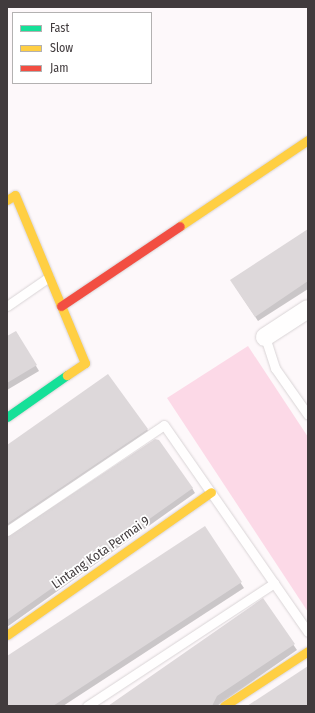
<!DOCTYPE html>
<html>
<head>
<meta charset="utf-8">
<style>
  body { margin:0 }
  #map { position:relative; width:315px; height:713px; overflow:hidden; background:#fdf8fa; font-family:"Fira Sans Condensed",sans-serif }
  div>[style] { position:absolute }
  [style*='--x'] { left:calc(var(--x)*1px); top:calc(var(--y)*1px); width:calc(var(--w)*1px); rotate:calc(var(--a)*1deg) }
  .green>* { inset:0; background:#fcd9e7 }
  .shadow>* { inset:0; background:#0003 }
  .building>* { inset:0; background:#ddd8da }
  .roads { filter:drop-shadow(0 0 1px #d9d4d6) drop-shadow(0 0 1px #d9d4d6) }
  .lane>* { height:9px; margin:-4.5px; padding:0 4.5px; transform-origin:4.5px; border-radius:4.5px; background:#fffefe }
  .street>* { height:18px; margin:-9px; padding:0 9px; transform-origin:9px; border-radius:9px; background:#fffefe }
  .fast>* { height:9px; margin:-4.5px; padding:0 4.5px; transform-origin:4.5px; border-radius:4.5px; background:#16e098 }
  .slow>* { height:9px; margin:-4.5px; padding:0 4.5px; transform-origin:4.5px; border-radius:4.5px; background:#ffcf43 }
  .jam>* { height:9px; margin:-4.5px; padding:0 4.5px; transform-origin:4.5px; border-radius:4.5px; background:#f24e42 }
  span { translate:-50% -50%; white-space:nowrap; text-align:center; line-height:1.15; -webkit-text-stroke:3.5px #fff; paint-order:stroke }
  .street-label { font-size:13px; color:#413b3d }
  .frame { position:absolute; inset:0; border:8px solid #413b3d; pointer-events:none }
  .legend { position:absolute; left:12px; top:12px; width:140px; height:72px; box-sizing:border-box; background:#fff; border:1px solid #b3b1b1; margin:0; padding:5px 7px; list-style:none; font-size:12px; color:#413b3d }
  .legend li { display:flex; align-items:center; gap:8px; height:20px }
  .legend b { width:20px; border:1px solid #b3b1b1 }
</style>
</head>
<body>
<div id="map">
  <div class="green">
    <div style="clip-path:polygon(248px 346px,308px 437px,308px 612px,167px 398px)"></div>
  </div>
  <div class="shadow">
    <div style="clip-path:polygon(308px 230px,308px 289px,258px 321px,234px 285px)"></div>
    <div style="clip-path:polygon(16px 332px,39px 371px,7px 390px,7px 338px)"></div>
    <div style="clip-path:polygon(147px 429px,150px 435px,7px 531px,7px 447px)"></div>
    <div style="clip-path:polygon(192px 488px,195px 493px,7px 627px,7px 536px)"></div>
    <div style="clip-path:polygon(204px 528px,244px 588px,63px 706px,7px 706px,7px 657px)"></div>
    <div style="clip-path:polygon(263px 600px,297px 650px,217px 706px,109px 706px)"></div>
  </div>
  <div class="building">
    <div style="clip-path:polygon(308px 229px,308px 281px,255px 317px,230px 280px)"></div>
    <div style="clip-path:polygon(16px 331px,37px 365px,7px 383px,7px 336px)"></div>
    <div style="clip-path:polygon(108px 374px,148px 429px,7px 524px,7px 445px)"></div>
    <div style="clip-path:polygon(155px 439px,159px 440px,193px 488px,7px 620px,7px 537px)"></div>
    <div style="clip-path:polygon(205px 526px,242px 582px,53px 706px,7px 706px,7px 656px)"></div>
    <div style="clip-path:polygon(263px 598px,295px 644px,217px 696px,212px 706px,108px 706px)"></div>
    <div style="clip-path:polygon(308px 666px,308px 706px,247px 706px)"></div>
  </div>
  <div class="roads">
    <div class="lane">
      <div style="--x:7;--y:306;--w:51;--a:-34.6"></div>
      <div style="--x:265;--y:337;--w:33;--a:72"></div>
      <div style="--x:275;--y:368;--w:57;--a:54.9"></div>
      <div style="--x:7;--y:531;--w:189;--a:-34"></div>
      <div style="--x:164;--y:425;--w:252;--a:55.2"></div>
      <div style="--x:87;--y:706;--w:224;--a:-33.3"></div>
    </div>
    <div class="street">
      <div style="--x:265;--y:337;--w:51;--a:-33.1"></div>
    </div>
    <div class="fast">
      <div style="--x:7;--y:417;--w:73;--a:-35"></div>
    </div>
    <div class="slow">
      <div style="--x:7;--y:200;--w:9;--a:-32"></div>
      <div style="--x:15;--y:195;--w:182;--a:67.4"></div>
      <div style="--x:85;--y:363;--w:22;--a:146"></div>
      <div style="--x:180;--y:226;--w:154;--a:-33.9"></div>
      <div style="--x:7;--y:635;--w:249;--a:-35"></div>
      <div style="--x:224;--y:706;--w:100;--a:-33.2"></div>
    </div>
    <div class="jam">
      <div style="--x:61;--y:306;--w:143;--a:-33.9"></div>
    </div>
  </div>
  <div class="street-label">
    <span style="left:101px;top:553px;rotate:-35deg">Lintang Kota Permai 9</span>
  </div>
  <div class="frame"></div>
  <ul class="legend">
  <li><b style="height:5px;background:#16e098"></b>Fast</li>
  <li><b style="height:5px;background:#ffcf43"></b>Slow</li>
  <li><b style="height:5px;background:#f24e42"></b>Jam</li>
  </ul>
</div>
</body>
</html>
